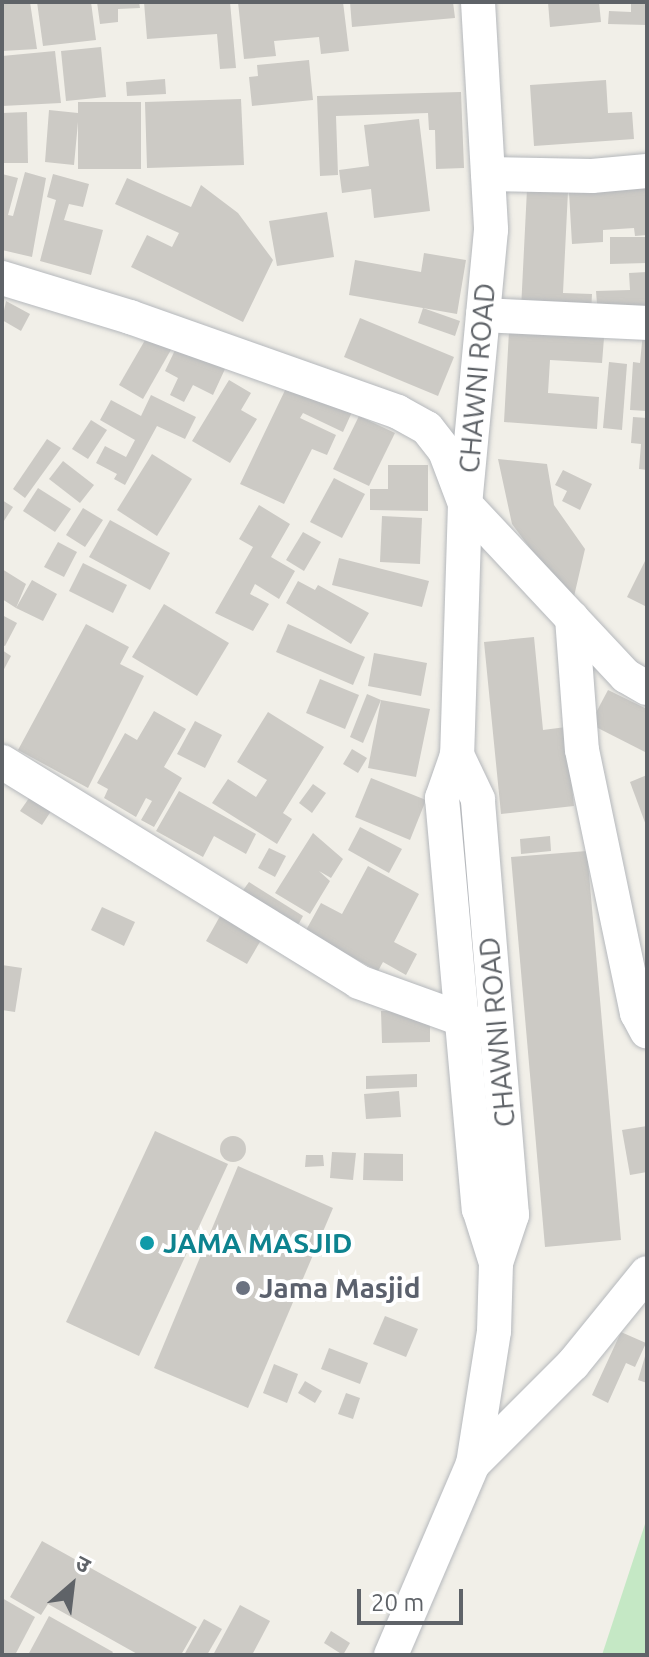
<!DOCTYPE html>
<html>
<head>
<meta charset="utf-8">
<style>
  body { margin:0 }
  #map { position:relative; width:649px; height:1657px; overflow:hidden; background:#f1efe8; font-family:Ubuntu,"Noto Sans Devanagari",sans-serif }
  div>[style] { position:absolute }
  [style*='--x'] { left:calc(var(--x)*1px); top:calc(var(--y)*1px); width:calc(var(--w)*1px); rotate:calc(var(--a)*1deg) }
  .green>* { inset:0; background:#c5e8c5 }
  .building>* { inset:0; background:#cccac5 }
  .round { border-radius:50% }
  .roads { filter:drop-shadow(0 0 2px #b5b8bc) drop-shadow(0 0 2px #b5b8bc) }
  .minor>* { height:34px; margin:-17px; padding:0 17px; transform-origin:17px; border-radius:17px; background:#fff }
  .dots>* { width:22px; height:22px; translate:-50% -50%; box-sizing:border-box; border:4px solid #fff; border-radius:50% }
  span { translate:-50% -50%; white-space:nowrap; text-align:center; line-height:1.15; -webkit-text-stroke:8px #fff; paint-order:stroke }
  .street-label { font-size:28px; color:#5f6368 }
  .culture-label { font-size:28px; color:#0d838f; font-weight:700 }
  .left { translate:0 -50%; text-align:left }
  .worship-label { font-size:28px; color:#5b616d; font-weight:700 }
  .frame { position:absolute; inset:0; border:4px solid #5f6368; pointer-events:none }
  .north { position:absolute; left:32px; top:1545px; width:80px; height:80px; -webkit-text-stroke:6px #fff; paint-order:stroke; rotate:28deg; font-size:22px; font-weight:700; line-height:32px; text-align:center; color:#5f6368 }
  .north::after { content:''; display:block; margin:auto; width:28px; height:36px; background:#5f6368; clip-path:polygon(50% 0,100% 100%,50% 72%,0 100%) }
  .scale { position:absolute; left:357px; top:1589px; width:106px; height:36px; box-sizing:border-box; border:4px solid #5f6368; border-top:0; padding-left:10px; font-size:24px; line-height:28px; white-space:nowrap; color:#5f6368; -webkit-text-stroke:6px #fff; paint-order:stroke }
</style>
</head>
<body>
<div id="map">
  <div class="green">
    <div style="clip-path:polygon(647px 1518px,647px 1655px,602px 1655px)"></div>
  </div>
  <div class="building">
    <div style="clip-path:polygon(2px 2px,30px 2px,37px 49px,2px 51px)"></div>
    <div style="clip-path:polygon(37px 2px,91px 2px,96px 40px,43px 46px)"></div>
    <div style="clip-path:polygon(97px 2px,139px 2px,140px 8px,118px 9px,118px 22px,100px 24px)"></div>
    <div style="clip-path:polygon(144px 2px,230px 2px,236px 68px,220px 69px,217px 34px,147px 39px)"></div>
    <div style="clip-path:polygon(238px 2px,343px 2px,349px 51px,321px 54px,319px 37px,274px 41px,276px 56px,244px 59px)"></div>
    <div style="clip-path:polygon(350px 2px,453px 2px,455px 18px,352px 27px)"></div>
    <div style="clip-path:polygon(548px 2px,599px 2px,601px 22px,550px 27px)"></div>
    <div style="clip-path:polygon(631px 2px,647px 2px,647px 25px,608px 24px,609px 11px,631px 12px)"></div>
    <div style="clip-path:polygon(101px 47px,106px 97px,66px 101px,61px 51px)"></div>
    <div style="clip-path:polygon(55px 51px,61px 103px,2px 106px,2px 56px)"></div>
    <div style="clip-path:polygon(309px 60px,313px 100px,252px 106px,249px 77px,258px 76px,257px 65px)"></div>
    <div style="clip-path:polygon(165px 79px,166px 94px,127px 96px,126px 82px)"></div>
    <div style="clip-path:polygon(606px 80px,608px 113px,632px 112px,634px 139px,534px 146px,530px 85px)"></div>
    <div style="clip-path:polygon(461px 92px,464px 168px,436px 169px,435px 130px,429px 130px,428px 113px,336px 116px,338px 175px,320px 176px,317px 96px)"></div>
    <div style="clip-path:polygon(241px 99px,244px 165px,147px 168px,145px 102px)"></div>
    <div style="clip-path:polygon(78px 102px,141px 102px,141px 169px,78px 169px,78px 122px,74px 165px,45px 162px,49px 110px,78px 113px)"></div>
    <div style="clip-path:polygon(27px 112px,28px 163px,2px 163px,2px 113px)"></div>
    <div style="clip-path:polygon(419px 119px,430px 211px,374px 218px,371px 189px,342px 193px,339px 170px,369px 166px,364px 125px)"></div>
    <div style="clip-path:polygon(25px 172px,46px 178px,32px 257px,2px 250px,2px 174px,18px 178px,8px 215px,13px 216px)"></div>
    <div style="clip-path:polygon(53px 174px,89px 184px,83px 207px,69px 204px,64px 220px,103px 230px,91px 275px,40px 261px,56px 200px,47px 197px)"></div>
    <div style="clip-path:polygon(127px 178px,191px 207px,201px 185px,238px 213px,273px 260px,243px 322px,131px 267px,147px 235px,172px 247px,179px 233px,115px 204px)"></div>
    <div style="clip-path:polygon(647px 178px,647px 235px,635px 236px,634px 228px,603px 230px,603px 242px,572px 244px,569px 192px)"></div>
    <div style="clip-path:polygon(527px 189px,568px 191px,563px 293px,592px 294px,591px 313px,521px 309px)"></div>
    <div style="clip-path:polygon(327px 212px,334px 257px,277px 266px,269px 221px)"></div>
    <div style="clip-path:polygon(610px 237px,647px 237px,647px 263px,610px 264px)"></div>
    <div style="clip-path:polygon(424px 253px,466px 260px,457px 314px,349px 295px,355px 260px,421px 272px)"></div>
    <div style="clip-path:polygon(647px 272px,647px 315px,598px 317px,596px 291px,630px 290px,629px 273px)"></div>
    <div style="clip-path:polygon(6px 301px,30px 314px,21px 331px,2px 320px)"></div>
    <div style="clip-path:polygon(423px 308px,460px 321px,455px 336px,418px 323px)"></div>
    <div style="clip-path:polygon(360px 318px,454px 357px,438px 396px,344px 357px)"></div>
    <div style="clip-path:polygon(509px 331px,604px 338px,602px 363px,550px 360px,548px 393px,599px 397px,597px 429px,504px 422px)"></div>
    <div style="clip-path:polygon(643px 332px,647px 332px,647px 411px,630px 410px,633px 362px,640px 363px)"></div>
    <div style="clip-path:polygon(148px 335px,172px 348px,143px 399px,119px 385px)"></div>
    <div style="clip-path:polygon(177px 346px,225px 369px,213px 395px,193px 385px,184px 402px,170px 395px,178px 378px,165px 371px)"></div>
    <div style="clip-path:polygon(609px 362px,627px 364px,622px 430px,603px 428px)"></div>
    <div style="clip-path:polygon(229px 380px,251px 393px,241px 410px,257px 419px,230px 463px,192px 441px)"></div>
    <div style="clip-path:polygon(289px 382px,352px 412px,343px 432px,303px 413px,300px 418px,336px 435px,327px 455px,312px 449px,284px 504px,240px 484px)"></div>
    <div style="clip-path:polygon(151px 395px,196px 417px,185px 439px,157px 426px,125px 485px,114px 479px,117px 474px,96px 463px,105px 446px,126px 457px,135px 440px,100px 420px,111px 400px,141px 416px)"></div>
    <div style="clip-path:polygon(359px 416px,395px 433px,369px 486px,333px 469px)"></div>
    <div style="clip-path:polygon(633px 417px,647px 418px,647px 470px,639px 469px,641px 444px,631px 443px)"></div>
    <div style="clip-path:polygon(91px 420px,107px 430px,88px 459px,72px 449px)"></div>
    <div style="clip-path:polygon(47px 439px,61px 448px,25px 498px,13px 489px)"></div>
    <div style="clip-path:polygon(152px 454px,192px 479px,157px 536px,117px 510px)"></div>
    <div style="clip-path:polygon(498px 459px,547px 464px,554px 505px,585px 549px,572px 605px,512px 524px)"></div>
    <div style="clip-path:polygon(63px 461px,94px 485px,80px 503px,49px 479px)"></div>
    <div style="clip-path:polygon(388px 465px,428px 465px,428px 511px,370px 510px,370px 489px,388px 489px)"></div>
    <div style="clip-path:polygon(563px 470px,592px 484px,580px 510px,562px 501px,567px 491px,555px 485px)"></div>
    <div style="clip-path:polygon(334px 478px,365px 494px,342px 538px,310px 522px)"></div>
    <div style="clip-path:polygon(38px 488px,71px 509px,55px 532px,23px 511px)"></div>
    <div style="clip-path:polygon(2px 500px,13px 507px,2px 524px)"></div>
    <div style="clip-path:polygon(259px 505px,290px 524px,271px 557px,295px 571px,279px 599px,255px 584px,250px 594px,269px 604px,253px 631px,215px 613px,253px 547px,239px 539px)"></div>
    <div style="clip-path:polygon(83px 508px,103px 520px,85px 547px,66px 535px)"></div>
    <div style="clip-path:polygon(382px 516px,422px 518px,420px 564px,380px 562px)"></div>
    <div style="clip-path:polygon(110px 520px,170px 553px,150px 590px,89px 557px)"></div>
    <div style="clip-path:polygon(303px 532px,321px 542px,304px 571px,286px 560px)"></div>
    <div style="clip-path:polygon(58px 542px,77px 552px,64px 577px,44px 567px)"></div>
    <div style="clip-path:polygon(647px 557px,646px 579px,647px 607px,627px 597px)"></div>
    <div style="clip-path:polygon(339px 558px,429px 581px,422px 607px,332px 585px)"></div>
    <div style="clip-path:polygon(83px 563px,127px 585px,113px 613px,69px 591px)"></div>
    <div style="clip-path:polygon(2px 569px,26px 584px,16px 608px,32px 580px,57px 594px,43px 621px,16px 608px,2px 599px)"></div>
    <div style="clip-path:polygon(298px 581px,315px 590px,318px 585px,369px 613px,351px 644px,286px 603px)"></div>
    <div style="clip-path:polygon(164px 604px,229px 643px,197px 696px,132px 657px)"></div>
    <div style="clip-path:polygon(2px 615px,17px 623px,5px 646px,2px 645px)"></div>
    <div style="clip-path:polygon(86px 624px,129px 647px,120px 664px,144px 676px,88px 788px,18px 750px)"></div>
    <div style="clip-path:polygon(288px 624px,365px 657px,353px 685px,276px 652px)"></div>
    <div style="clip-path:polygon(534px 637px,543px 730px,566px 727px,574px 806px,501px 814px,484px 642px)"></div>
    <div style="clip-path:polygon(2px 650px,11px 656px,2px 673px)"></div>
    <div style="clip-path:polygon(374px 653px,427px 663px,421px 696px,368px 686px)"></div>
    <div style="clip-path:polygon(320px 679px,359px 695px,345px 729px,306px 713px)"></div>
    <div style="clip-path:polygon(608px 690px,647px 709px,647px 753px,590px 724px)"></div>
    <div style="clip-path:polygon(367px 694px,381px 700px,363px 743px,350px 737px)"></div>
    <div style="clip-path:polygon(381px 700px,430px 709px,416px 777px,368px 768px)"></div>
    <div style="clip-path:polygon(154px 711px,186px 729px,164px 767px,182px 778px,154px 827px,141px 820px,152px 801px,146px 798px,136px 817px,104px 798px,108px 789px,97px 783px,125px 733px,137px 740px)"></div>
    <div style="clip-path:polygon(268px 712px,324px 747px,283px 813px,292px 819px,277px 844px,212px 803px,228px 779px,256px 797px,267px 780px,237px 762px)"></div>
    <div style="clip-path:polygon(195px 721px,222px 735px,205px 768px,177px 754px)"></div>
    <div style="clip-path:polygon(352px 749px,367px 758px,358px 773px,343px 764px)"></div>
    <div style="clip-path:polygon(647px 775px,647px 828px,630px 782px)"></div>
    <div style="clip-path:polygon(371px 778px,426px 800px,410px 840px,355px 817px)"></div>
    <div style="clip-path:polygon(313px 784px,326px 793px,312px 813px,299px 803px)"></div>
    <div style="clip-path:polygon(34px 791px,55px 805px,42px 825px,20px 811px)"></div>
    <div style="clip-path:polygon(179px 791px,256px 834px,246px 854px,214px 836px,203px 857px,156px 831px)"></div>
    <div style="clip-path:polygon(360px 827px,402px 849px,389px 873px,348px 850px)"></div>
    <div style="clip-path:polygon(313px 833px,343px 859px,331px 878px,319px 871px,330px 881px,310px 914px,275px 893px)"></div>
    <div style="clip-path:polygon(550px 836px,551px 851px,521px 854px,520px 839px)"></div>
    <div style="clip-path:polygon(269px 848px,286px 856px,275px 877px,258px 868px)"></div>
    <div style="clip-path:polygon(587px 851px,621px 1240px,545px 1247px,511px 857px)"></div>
    <div style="clip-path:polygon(368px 866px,419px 894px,394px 942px,417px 954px,406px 975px,383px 962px,378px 971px,305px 932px,321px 903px,342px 914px)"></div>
    <div style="clip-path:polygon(249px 882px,303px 916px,297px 927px,241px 893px)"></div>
    <div style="clip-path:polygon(102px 907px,135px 922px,124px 946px,91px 930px)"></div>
    <div style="clip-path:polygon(223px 911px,264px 935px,247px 964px,206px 941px)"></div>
    <div style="clip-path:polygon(2px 965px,22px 968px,15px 1012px,2px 1010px)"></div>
    <div style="clip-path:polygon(430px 1010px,430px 1042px,382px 1043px,381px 1011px)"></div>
    <div style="clip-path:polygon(417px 1074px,417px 1087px,366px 1089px,366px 1076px)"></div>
    <div style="clip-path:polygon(399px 1091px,401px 1117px,366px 1119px,364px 1094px)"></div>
    <div style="clip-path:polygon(647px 1126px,647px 1172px,630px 1175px,622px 1130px)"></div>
    <div style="clip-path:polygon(155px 1131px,228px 1164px,139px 1356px,66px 1322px)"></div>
    <div class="round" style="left:220px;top:1136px;width:26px;height:26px"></div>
    <div style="clip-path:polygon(332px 1152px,356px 1153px,353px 1180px,330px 1178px)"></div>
    <div style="clip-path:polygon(364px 1153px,403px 1154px,403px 1181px,363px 1180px)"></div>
    <div style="clip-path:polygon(306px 1155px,323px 1155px,324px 1166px,305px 1167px)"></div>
    <div style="clip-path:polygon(238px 1166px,333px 1208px,248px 1408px,154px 1368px)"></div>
    <div style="clip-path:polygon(385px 1316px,418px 1329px,406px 1357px,373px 1344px)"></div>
    <div style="clip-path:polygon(621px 1332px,646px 1343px,635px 1367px,626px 1363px,608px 1403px,592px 1395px)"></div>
    <div style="clip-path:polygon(329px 1348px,368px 1363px,360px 1384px,321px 1369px)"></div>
    <div style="clip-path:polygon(646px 1353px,647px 1353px,647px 1383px,638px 1380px)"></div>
    <div style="clip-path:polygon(274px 1364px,298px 1374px,287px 1403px,263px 1393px)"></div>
    <div style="clip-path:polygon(305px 1381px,322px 1391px,315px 1403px,298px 1393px)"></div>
    <div style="clip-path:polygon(346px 1393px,360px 1398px,353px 1419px,338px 1414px)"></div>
    <div style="clip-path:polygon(42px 1541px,197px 1627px,181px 1655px,139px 1655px,48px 1604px,41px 1615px,10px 1597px)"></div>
    <div style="clip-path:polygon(2px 1598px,35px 1617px,15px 1655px,2px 1655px)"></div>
    <div style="clip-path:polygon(240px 1605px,270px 1621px,252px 1655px,213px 1655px)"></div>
    <div style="clip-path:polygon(49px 1616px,113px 1652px,111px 1655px,28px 1655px)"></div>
    <div style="clip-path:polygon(204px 1619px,222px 1629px,207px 1655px,184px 1655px)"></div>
    <div style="clip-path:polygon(331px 1631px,350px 1643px,343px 1655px,324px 1643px)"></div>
  </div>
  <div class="roads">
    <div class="minor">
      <div style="--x:478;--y:2;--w:228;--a:86.7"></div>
      <div style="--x:491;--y:230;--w:275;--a:95.4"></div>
      <div style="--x:465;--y:504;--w:251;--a:91.8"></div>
      <div style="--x:457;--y:755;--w:46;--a:109.2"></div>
      <div style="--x:442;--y:798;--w:413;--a:84.9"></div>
      <div style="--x:479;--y:1209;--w:57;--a:72.5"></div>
      <div style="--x:488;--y:174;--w:104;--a:1.1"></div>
      <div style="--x:592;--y:176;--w:55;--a:-5.2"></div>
      <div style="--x:2;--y:278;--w:134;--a:16.9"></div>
      <div style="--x:130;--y:317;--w:284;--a:19.5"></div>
      <div style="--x:398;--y:412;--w:33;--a:29"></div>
      <div style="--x:427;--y:428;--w:29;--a:52"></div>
      <div style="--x:445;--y:451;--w:57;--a:69.3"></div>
      <div style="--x:465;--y:504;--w:236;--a:46.9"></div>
      <div style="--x:626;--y:676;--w:24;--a:30"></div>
      <div style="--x:483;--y:315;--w:164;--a:2.8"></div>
      <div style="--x:572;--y:618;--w:132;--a:85.7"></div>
      <div style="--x:582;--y:750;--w:269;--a:78.2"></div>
      <div style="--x:637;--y:1013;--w:21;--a:62"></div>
      <div style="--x:2;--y:762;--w:419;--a:31.6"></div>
      <div style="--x:359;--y:982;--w:127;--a:19.9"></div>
      <div style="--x:473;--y:1464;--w:141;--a:-45"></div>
      <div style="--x:573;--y:1364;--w:117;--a:-50.9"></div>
      <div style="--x:391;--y:1655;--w:208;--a:-66.8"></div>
      <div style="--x:473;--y:1464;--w:135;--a:-81"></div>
      <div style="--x:494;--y:1331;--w:68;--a:-88.3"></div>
      <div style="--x:496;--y:1263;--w:51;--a:-71.6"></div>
      <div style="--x:512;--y:1215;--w:417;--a:-94.7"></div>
      <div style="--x:478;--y:799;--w:49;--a:-115.5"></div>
    </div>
  </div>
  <div class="dots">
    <div style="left:147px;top:1243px;background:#0f9aa8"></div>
    <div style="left:243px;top:1288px;background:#6b7280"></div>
  </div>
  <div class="street-label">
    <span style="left:477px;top:378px;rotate:-85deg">CHAWNI ROAD</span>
    <span style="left:497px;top:1032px;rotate:-95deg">CHAWNI ROAD</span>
  </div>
  <div class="culture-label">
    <span class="left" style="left:163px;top:1243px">JAMA MASJID</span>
  </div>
  <div class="worship-label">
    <span class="left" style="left:259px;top:1288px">Jama Masjid</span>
  </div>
  <div class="frame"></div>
  <div class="north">उ</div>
  <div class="scale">20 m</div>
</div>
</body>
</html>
